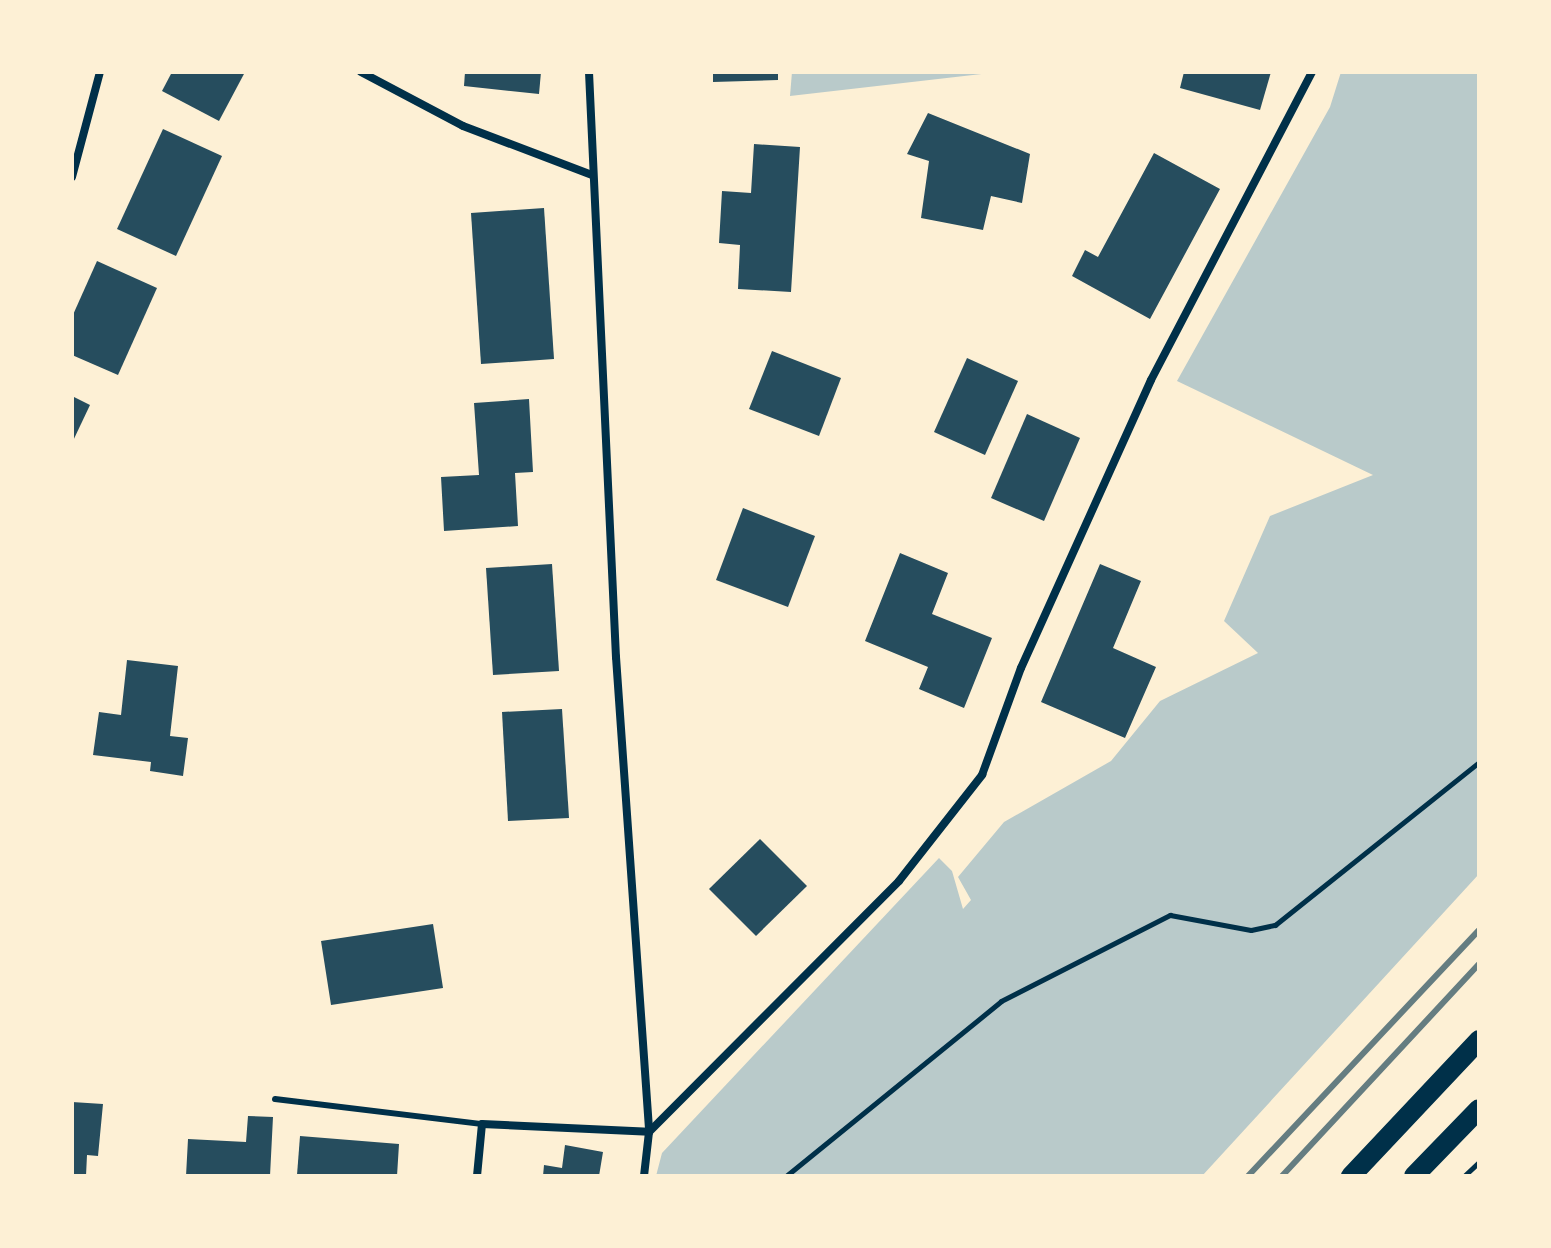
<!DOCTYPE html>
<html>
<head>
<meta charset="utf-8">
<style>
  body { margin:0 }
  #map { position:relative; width:1551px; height:1248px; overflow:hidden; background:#fdf0d5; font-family:Arial,sans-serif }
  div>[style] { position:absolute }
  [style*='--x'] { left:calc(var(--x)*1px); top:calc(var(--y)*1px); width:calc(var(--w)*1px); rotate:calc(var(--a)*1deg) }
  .green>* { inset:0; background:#b9caca }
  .building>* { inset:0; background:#264d5e }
  .path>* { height:5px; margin:-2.5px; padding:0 2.5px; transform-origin:2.5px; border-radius:2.5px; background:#003049 }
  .service>* { height:6px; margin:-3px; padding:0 3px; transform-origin:3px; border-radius:3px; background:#003049 }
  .minor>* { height:8px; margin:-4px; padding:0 4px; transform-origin:4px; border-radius:4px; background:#003049 }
  .primary>* { height:20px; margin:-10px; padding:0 10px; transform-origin:10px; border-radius:10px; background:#003049 }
  .rail>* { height:6px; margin:-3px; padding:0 3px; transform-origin:3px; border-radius:3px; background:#657d81 }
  span { translate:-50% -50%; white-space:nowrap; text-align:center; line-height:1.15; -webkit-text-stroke:8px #fdf0d5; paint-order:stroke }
  .frame { position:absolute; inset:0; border:74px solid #fdf0d5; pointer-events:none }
</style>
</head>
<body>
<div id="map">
  <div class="green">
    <div style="clip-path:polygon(792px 72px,999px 72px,790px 96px)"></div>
    <div style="clip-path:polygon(1341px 72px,1479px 72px,1479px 874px,1202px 1176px,656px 1176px,662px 1153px,939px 858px,952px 871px,963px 909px,971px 900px,958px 877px,1004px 822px,1111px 761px,1160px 701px,1258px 653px,1224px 621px,1270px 516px,1373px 475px,1177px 381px,1330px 107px)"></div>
  </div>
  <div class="building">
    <div style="clip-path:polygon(172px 72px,245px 72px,219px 121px,162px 91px)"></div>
    <div style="clip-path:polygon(465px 72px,541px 72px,539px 94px,464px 86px)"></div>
    <div style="clip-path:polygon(713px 72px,778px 72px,778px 80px,713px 82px)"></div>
    <div style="clip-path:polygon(1184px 72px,1271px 72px,1260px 110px,1180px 88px)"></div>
    <div style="clip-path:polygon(928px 113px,1030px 154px,1022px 203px,991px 196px,983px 230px,921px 218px,929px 161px,907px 154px)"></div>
    <div style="clip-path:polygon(163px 129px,222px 156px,176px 256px,117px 229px)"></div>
    <div style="clip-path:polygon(754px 144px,800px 147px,791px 292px,738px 289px,740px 245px,719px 243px,722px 191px,751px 193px)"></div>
    <div style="clip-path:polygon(1154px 153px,1220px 189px,1150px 319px,1072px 276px,1085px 250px,1098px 257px)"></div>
    <div style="clip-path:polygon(544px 208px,554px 359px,481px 364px,471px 213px)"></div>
    <div style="clip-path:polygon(97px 261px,157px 288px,118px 375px,72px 355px,72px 317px)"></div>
    <div style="clip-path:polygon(772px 351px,841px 378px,819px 436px,749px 409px)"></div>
    <div style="clip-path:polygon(967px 358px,1018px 381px,985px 455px,934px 432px)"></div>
    <div style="clip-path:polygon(72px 396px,90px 405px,72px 443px)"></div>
    <div style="clip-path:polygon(529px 399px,533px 472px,515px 473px,518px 526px,444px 531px,441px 477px,479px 475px,474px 403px)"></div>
    <div style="clip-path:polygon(1027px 414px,1080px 438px,1044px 521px,991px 498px)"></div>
    <div style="clip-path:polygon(743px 508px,815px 536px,788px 607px,716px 580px)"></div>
    <div style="clip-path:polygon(900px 553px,948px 573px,932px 614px,992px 638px,964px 708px,919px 689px,928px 667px,865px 641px)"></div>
    <div style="clip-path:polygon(552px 564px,559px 671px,493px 675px,486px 568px)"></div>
    <div style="clip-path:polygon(1100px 564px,1141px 581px,1113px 648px,1156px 667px,1125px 738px,1041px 702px)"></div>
    <div style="clip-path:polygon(127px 660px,178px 666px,170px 736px,188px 738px,183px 776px,150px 771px,151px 762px,93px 755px,99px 712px,121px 715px)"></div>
    <div style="clip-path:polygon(562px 709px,569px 818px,508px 821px,502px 712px)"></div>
    <div style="clip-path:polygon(760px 839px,807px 886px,756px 936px,709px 889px)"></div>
    <div style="clip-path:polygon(433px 924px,443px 988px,331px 1005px,321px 941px)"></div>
    <div style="clip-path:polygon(72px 1102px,103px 1104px,98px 1156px,87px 1155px,86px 1176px,72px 1176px)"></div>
    <div style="clip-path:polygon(248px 1116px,273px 1117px,270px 1176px,186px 1176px,188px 1139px,246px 1142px)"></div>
    <div style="clip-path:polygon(300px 1136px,399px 1144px,397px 1176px,297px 1175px)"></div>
    <div style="clip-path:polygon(565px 1145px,603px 1152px,599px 1176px,543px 1176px,544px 1165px,562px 1168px)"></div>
  </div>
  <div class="path">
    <div style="--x:786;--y:1176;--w:277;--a:-39.1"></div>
    <div style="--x:1001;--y:1001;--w:190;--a:-27"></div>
    <div style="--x:1170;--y:915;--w:82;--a:10.5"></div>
    <div style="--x:1251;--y:930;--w:25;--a:-12"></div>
    <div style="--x:1275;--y:925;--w:261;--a:-38.6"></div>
    <div style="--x:1464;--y:1176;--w:21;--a:-43"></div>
  </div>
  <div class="service">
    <div style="--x:275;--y:1099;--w:209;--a:6.9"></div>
  </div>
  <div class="minor">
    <div style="--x:361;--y:72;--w:115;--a:27.9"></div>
    <div style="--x:463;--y:126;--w:138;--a:20.8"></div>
    <div style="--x:589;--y:72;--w:586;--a:87.36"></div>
    <div style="--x:616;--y:657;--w:476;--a:86"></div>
    <div style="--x:649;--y:1132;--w:44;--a:96.5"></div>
    <div style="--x:72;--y:177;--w:109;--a:-75.1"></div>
    <div style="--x:649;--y:1132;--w:354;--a:-45.1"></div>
    <div style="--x:899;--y:881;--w:135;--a:-51.9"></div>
    <div style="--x:982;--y:775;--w:114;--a:-70"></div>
    <div style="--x:1021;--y:668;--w:316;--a:-65.7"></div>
    <div style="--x:1151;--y:380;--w:348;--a:-62.4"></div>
    <div style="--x:477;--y:1176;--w:52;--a:-84.5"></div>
    <div style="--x:482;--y:1124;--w:167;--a:2.7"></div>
  </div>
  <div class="primary">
    <div style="--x:1351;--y:1176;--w:187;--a:-46.7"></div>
    <div style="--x:1414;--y:1176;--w:93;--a:-45.9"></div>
  </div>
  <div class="rail">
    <div style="--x:1248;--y:1176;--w:337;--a:-46.8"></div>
    <div style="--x:1282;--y:1176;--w:289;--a:-47.1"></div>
  </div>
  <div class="frame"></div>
</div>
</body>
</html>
